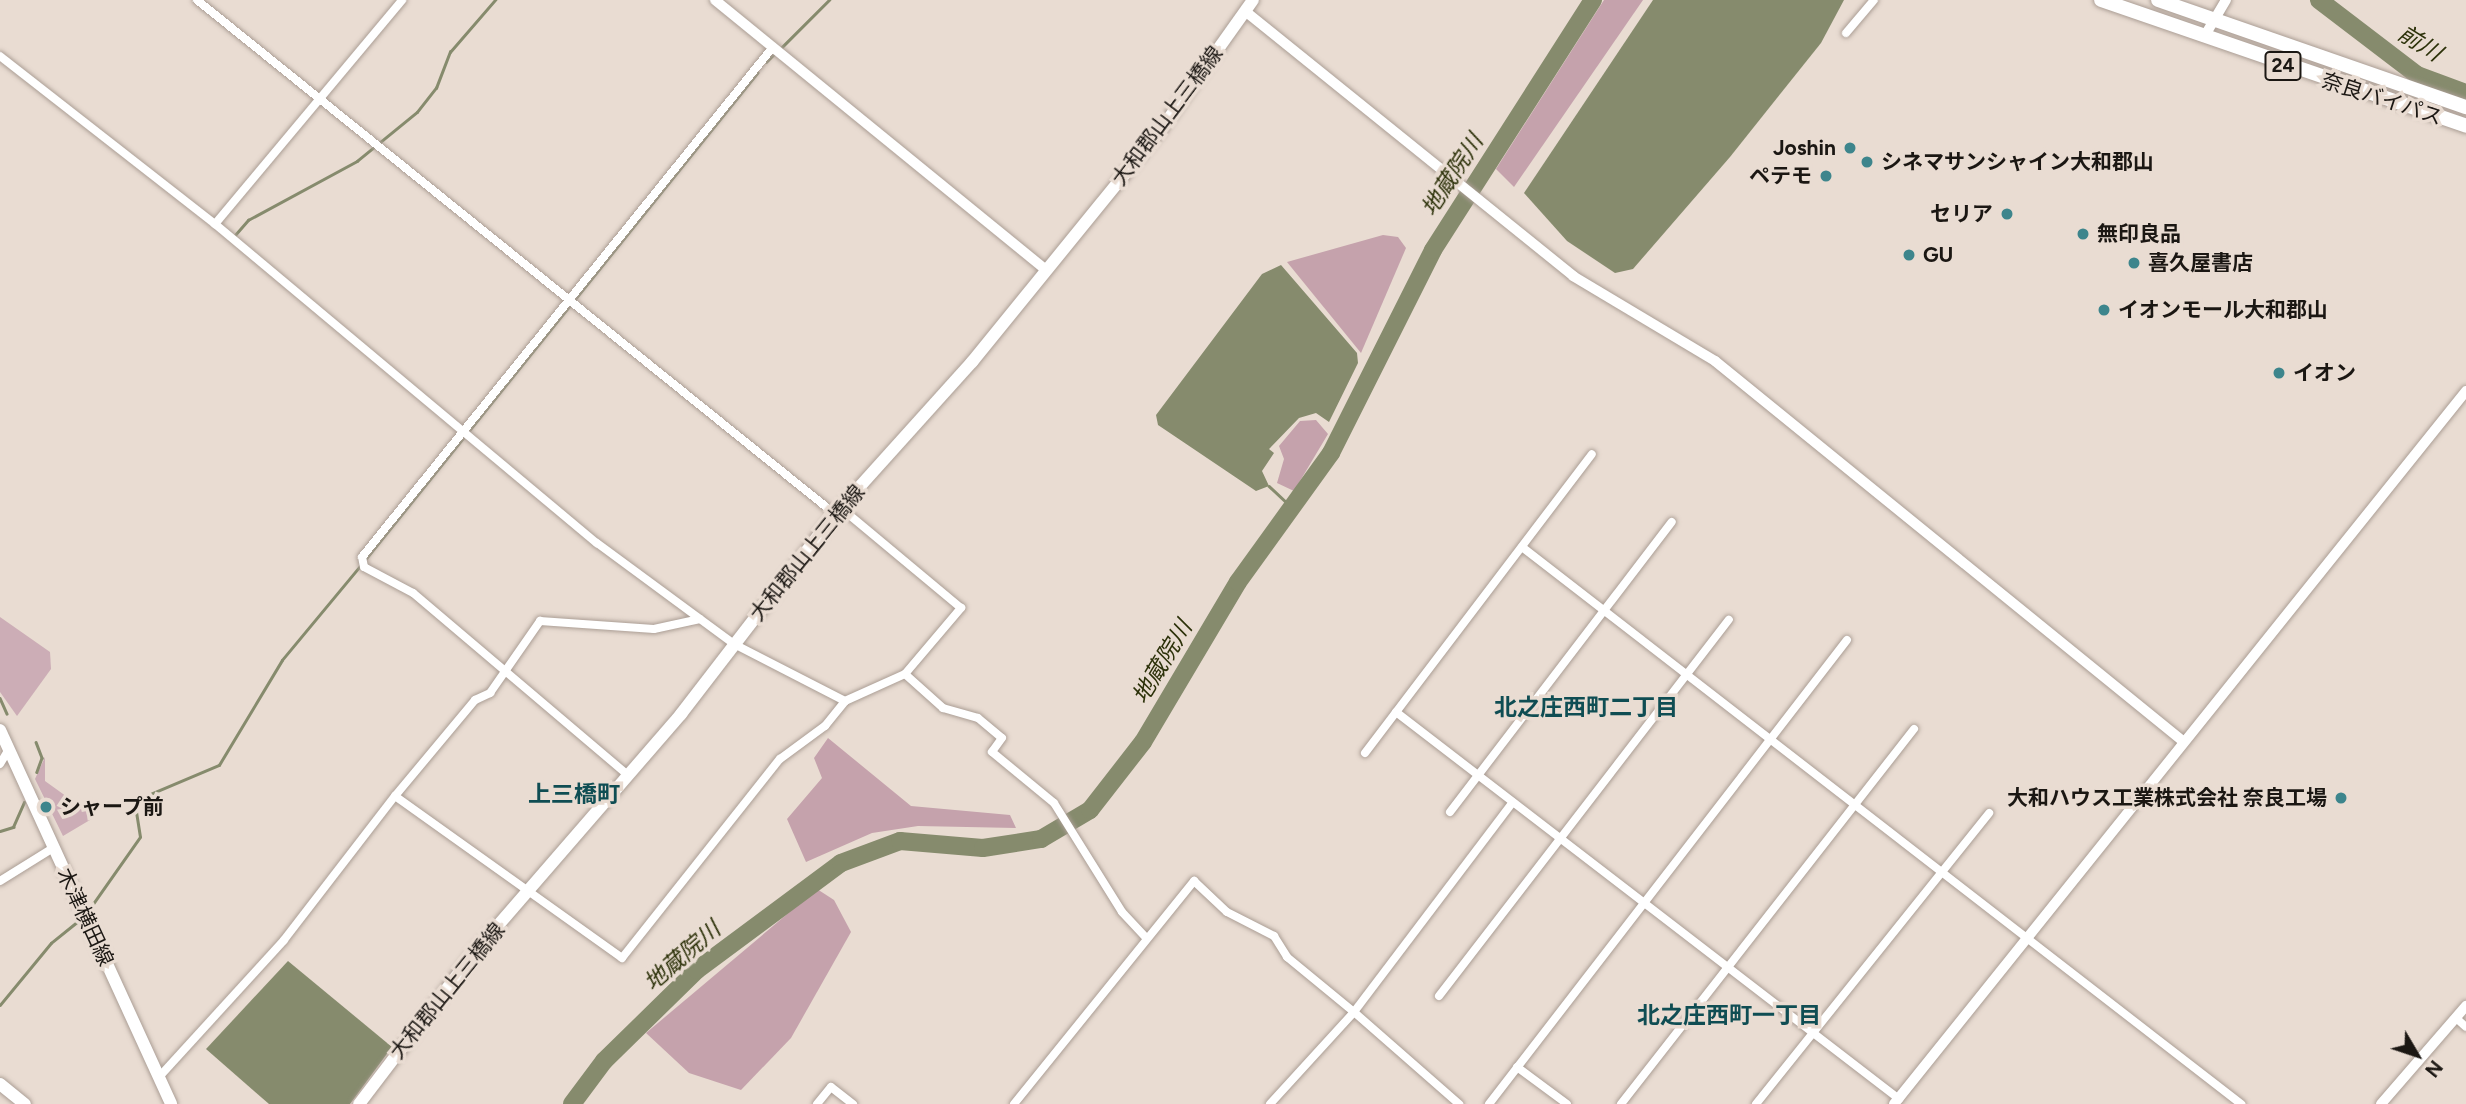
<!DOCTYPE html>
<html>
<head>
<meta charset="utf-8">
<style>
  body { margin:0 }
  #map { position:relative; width:2466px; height:1104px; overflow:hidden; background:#e9dcd2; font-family:Figtree,"Noto Sans JP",sans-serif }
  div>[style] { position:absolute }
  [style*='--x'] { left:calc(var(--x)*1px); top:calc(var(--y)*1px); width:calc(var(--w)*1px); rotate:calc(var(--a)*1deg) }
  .green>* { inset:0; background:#ccadb6 }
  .forest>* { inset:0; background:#c5a2ac }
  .water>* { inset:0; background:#868b6d }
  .stream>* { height:2.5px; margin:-1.25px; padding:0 1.25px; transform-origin:1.25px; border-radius:1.25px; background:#868b6d }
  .river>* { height:18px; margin:-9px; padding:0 9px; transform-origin:9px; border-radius:9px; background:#868b6d }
  .roads { filter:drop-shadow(0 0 2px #ab9e95) drop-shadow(0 0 2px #ab9e95) }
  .minor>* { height:8px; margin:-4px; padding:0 4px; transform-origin:4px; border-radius:4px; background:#fff }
  .tertiary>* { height:10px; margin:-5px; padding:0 5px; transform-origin:5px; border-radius:5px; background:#fff }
  .secondary>* { height:12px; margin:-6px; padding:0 6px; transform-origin:6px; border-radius:6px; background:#fff }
  .primary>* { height:12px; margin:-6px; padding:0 6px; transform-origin:6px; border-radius:6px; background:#fff }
  .trunk>* { height:14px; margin:-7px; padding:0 7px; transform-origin:7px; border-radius:7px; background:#fff }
  .dots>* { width:19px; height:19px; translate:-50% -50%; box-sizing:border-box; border:4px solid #e9dcd2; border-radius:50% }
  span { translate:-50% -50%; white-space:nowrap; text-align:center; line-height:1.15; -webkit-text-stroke:7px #e9dcd2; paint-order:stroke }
  .shield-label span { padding:2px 5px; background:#e9dcd2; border:2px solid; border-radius:5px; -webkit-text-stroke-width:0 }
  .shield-label { font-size:19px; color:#1b1713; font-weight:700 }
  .street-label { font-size:21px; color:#1b1713 }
  .poi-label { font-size:21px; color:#1b1713; font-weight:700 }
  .right { translate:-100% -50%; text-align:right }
  .left { translate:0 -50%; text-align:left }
  .water-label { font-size:23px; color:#2c3109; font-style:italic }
  .neighbourhood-label { font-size:23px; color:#0f4d53; font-weight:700 }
  .north { position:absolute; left:2382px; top:1020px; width:70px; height:70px; -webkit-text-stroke:5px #e9dcd2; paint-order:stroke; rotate:129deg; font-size:19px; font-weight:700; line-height:28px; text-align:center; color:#1b1713 }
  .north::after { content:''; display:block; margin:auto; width:24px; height:32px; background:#1b1713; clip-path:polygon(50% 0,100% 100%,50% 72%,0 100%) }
</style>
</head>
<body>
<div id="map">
  <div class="green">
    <div style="clip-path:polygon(0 617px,50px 652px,51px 669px,17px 716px,0 692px)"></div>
    <div style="clip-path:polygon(45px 757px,45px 781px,95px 817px,63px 836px,35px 779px)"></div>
  </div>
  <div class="forest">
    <div style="clip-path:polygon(1604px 0,1643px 0,1514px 187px,1496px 169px)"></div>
    <div style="clip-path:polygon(1383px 235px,1398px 237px,1406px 248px,1361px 353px,1287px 262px)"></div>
    <div style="clip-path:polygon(1316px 420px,1328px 434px,1294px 491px,1277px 483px,1284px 459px,1279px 446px,1300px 421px)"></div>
    <div style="clip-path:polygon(828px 738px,911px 806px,1010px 815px,1016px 828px,918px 826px,872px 833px,806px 862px,787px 819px,822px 778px,814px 758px)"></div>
    <div style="clip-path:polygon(817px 889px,834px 900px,851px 932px,791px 1038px,741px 1090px,689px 1073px,646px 1033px)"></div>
  </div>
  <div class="water">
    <div style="clip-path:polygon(1653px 0,1844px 0,1821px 43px,1730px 157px,1633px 269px,1615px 273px,1567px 241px,1524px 193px)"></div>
    <div style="clip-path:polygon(1281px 265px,1357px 353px,1358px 363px,1329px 422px,1316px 413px,1299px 418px,1269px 449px,1274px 453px,1262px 471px,1269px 486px,1256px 491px,1158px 425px,1156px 415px,1262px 274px)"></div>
    <div style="clip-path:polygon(288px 961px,392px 1047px,350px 1104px,269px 1104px,206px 1049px)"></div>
  </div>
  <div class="stream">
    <div style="--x:781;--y:48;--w:68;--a:-45"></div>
    <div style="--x:766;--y:62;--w:14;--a:-45"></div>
    <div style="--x:235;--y:235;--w:20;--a:-49"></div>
    <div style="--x:248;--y:220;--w:124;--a:-28.4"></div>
    <div style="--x:357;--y:161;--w:77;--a:-39.2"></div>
    <div style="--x:417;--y:112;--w:31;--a:-52"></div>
    <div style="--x:436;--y:88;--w:39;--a:-69"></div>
    <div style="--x:450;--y:52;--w:69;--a:-49.1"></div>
    <div style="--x:1269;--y:486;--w:33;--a:43"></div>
    <div style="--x:364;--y:561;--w:627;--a:-51.15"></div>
    <div style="--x:0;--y:698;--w:17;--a:66"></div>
    <div style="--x:36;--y:742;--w:17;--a:69"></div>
    <div style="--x:42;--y:758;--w:15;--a:110"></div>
    <div style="--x:0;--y:831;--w:14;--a:-17"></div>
    <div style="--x:13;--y:827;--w:27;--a:-66"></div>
    <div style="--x:88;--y:911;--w:90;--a:-54.9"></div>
    <div style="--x:140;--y:837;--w:36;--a:-99"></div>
    <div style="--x:134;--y:801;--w:92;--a:-23"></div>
    <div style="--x:219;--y:765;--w:122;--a:-59"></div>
    <div style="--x:282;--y:660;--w:122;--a:-50.3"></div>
    <div style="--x:0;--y:1005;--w:80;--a:-50.6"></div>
    <div style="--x:51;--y:943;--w:38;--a:-39"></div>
  </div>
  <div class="river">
    <div style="--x:2319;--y:0;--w:123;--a:37.4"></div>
    <div style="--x:2417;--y:75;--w:52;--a:20.2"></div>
    <div style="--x:572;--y:1104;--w:54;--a:-53.3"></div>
    <div style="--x:604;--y:1061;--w:130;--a:-44.4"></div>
    <div style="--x:697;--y:970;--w:179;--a:-36.6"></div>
    <div style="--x:841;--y:863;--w:63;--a:-20.4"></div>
    <div style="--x:900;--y:841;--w:83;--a:4.8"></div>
    <div style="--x:983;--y:848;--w:59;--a:-8.8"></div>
    <div style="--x:1041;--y:839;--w:57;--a:-30.6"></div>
    <div style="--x:1090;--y:810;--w:86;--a:-52.1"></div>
    <div style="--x:1143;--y:742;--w:186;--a:-59.3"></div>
    <div style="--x:1238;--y:582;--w:159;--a:-54.2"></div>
    <div style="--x:1331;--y:453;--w:227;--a:-63.3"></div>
    <div style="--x:1433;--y:250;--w:297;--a:-57.4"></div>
  </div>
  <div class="roads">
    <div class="minor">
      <div style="--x:197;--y:0;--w:819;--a:38.86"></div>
      <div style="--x:1846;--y:33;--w:43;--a:-49.7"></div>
      <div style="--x:0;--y:56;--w:273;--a:38"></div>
      <div style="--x:215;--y:224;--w:498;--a:39.9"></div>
      <div style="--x:597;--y:543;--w:170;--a:36.4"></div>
      <div style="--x:734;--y:644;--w:125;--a:27.2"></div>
      <div style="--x:215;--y:224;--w:292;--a:-50.1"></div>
      <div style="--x:1522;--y:547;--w:910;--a:37.76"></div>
      <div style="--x:905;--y:674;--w:51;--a:41.8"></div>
      <div style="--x:943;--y:708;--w:36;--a:16"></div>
      <div style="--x:978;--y:718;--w:31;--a:40"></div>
      <div style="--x:1002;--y:738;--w:17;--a:126"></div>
      <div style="--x:992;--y:752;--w:80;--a:39.4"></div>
      <div style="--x:1054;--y:803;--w:128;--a:58"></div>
      <div style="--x:1122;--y:912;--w:35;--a:47"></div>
      <div style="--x:1396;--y:712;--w:635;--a:37.57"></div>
      <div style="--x:1365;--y:753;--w:375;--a:-52.8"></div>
      <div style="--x:0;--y:764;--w:17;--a:-59"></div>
      <div style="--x:629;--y:776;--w:283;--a:-139.7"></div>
      <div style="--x:413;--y:593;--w:55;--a:-152"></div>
      <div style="--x:364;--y:567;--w:10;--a:-101"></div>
      <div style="--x:362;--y:557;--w:655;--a:-51.14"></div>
      <div style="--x:395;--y:796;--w:279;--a:35.5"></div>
      <div style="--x:622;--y:958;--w:254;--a:-51.6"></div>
      <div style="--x:780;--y:759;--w:56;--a:-36.3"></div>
      <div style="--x:825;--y:726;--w:32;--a:-51"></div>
      <div style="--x:845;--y:701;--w:66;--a:-24.2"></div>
      <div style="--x:905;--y:674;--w:87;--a:-49.7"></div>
      <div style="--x:961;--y:608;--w:156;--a:-140.2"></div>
      <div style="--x:1450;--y:812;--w:365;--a:-52.6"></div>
      <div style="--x:0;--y:881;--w:62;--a:-31.9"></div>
      <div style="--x:1439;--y:996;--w:475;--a:-52.4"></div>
      <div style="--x:2456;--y:1018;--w:13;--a:42"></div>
      <div style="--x:1517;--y:1067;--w:62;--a:36.5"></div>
      <div style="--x:159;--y:1077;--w:185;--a:-47.6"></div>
      <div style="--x:284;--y:940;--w:182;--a:-52.4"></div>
      <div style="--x:395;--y:796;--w:125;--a:-50.2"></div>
      <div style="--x:475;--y:700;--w:17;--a:-25"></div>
      <div style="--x:490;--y:693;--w:88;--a:-55.2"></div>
      <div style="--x:540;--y:621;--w:114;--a:4"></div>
      <div style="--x:654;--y:629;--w:47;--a:-12.3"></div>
      <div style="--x:817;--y:1104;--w:22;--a:-51"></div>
      <div style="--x:831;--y:1087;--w:28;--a:38"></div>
      <div style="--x:1014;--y:1104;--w:287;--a:-51.1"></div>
      <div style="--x:1194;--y:881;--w:45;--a:43.2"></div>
      <div style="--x:1227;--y:912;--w:53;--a:27.1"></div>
      <div style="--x:1274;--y:936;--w:25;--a:58"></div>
      <div style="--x:1287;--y:957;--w:87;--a:39.4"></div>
      <div style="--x:1354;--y:1012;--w:263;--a:-52.9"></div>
      <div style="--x:1270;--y:1104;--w:125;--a:-47.6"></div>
      <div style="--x:1354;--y:1012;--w:140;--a:41.2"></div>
      <div style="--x:1489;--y:1104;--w:586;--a:-52.35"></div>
      <div style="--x:1621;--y:1104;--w:476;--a:-52"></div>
      <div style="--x:1756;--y:1104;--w:373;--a:-51.3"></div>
    </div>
    <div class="tertiary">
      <div style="--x:715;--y:0;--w:426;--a:39.2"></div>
      <div style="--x:1245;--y:11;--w:422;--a:38.9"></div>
      <div style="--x:1573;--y:276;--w:165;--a:30.9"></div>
      <div style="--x:1715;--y:361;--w:604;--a:39.09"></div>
      <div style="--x:2204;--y:37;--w:43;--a:-59.3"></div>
      <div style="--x:1894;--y:1104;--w:914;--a:-51.26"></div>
      <div style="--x:2381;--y:1104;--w:130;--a:-49.1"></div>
    </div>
    <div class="secondary">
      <div style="--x:0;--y:730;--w:411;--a:65.4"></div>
      <div style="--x:359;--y:1104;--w:191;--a:-52.7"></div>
      <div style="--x:475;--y:952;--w:315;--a:-49.1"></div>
      <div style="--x:681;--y:714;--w:252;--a:-52.4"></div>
      <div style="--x:835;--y:514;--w:205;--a:-48"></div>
      <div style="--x:972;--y:362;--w:301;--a:-50.9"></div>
      <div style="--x:1162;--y:128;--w:157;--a:-54.6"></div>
    </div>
    <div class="primary">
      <div style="--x:0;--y:1084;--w:32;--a:39"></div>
    </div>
    <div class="trunk">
      <div style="--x:2101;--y:0;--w:386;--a:19"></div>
      <div style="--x:2158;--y:0;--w:326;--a:19.2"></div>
    </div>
  </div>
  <div class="dots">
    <div style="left:1850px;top:148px;background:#3d858c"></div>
    <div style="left:1867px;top:162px;background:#3d858c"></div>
    <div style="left:1826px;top:176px;background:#3d858c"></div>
    <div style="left:2007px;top:214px;background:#3d858c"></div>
    <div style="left:2083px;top:234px;background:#3d858c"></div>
    <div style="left:1909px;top:255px;background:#3d858c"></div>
    <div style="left:2134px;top:263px;background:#3d858c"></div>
    <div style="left:2104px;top:310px;background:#3d858c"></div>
    <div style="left:2279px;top:373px;background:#3d858c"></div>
    <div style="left:2341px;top:798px;background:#3d858c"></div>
    <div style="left:46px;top:807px;background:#3d858c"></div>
  </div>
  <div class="shield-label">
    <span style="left:2283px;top:66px">24</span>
  </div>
  <div class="street-label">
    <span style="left:2382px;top:99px;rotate:18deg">奈良バイパス</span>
    <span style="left:1167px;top:116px;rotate:-53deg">大和郡山上三橋線</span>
    <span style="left:807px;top:553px;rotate:-51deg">大和郡山上三橋線</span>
    <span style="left:85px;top:917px;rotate:65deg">木津横田線</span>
    <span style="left:447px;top:991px;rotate:-51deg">大和郡山上三橋線</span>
  </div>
  <div class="poi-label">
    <span class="right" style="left:1836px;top:148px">Joshin</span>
    <span class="left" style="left:1881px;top:162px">シネマサンシャイン大和郡山</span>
    <span class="right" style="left:1812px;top:176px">ペテモ</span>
    <span class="right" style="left:1993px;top:214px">セリア</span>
    <span class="left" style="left:2097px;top:234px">無印良品</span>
    <span class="left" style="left:1923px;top:255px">GU</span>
    <span class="left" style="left:2148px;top:263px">喜久屋書店</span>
    <span class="left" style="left:2118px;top:310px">イオンモール大和郡山</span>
    <span class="left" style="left:2293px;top:373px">イオン</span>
    <span class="right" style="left:2327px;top:798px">大和ハウス工業株式会社 奈良工場</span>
    <span class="left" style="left:60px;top:807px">シャープ前</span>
  </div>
  <div class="water-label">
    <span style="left:2420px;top:43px;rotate:32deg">前川</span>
    <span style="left:1452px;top:175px;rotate:-57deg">地蔵院川</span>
    <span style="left:1162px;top:662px;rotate:-59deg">地蔵院川</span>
    <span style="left:682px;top:956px;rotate:-41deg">地蔵院川</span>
  </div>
  <div class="neighbourhood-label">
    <span style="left:1586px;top:707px">北之庄西町二丁目</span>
    <span style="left:574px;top:794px">上三橋町</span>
    <span style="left:1729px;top:1015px">北之庄西町一丁目</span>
  </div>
  <div class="north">N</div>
</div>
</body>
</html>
